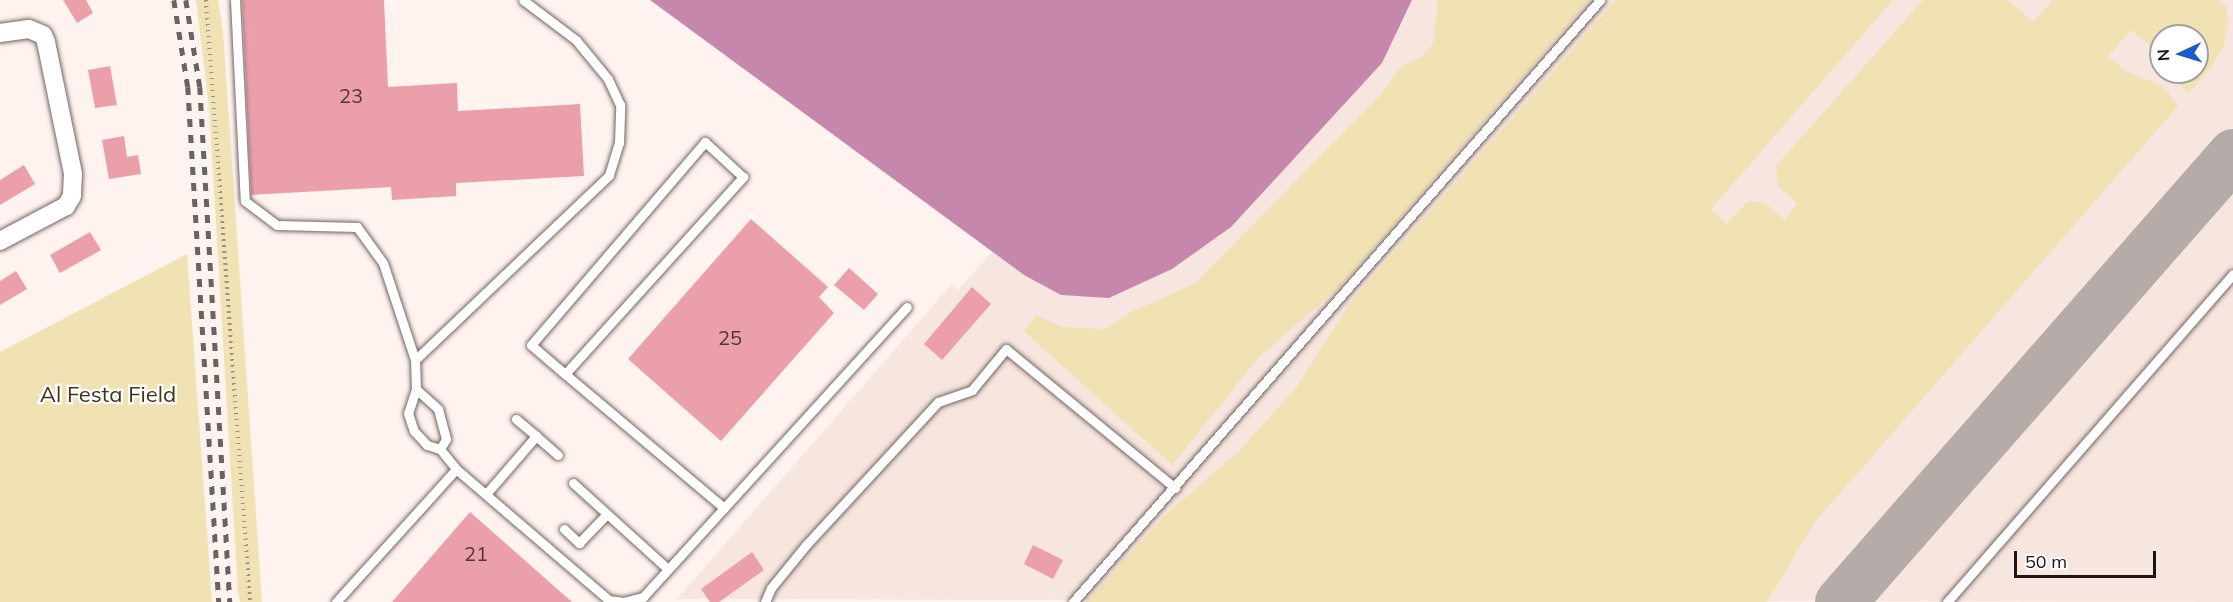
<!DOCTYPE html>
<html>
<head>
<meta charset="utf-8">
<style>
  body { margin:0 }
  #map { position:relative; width:2233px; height:602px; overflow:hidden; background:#fff3ef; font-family:Mulish,sans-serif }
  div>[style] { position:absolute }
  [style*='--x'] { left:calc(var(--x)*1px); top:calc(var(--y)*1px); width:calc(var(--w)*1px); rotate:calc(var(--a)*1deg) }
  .built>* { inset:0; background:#f7e5df }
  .green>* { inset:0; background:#f1e2b4 }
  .water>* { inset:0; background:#c687ad }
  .taxiway>* { height:51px; margin:-25.5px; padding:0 25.5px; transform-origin:25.5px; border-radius:25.5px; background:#b5aba8 }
  .building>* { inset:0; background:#eb9faa }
  .path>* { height:4px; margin-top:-2px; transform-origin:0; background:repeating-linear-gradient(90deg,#9b928f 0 1.5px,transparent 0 6px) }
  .roads { filter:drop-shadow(0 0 2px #746663) drop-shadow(0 0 2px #746663) }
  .service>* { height:9px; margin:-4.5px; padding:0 4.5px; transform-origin:4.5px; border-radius:4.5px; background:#fff }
  .minor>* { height:18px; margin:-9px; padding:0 9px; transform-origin:9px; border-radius:9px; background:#fff }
  .rail>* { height:4.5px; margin-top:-2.25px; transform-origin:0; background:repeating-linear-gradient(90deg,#6b6361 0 8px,transparent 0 16px) }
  span { translate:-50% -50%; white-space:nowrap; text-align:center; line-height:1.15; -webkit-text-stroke:4.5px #fff; paint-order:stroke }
  .number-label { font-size:20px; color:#4e383a }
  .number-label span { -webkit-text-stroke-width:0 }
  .park-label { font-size:22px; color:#403618 }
  .north { position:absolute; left:2149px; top:24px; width:60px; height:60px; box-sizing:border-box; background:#fff; border:2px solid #a3a1a1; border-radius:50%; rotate:266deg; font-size:16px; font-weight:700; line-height:24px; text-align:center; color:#1a1514 }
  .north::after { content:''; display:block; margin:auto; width:21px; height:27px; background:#1b5dc8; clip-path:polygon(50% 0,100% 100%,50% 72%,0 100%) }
  .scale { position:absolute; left:2014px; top:551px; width:142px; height:27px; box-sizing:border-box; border:3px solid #1a1514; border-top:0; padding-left:8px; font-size:18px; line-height:21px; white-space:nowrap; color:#1a1514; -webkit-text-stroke:4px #fff; paint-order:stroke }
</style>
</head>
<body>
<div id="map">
  <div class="built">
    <div style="clip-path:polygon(evenodd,1412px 0,2233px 0,2233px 602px,677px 599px,951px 285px,958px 290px,992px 252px,1061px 295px,1109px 297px,1172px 269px,1231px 226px,1382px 63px,1412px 0,2161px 36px,2197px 36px,2197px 72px,2161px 72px,2161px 36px)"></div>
  </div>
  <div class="green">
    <div style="clip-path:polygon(196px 0,218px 0,223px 32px,262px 602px,240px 602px,238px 592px,209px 107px)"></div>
    <div style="clip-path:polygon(1438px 0,1589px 0,1339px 288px,1259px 357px,1172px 465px,1024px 331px,1036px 315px,1061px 327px,1106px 329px,1131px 312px,1196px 283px,1383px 92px,1402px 65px,1421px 57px,1433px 44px)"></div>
    <div style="clip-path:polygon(1616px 0,1893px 0,1711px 209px,1727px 224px,1748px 201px,1765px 203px,1785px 220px,1797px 203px,1778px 186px,1776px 166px,1923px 0,2008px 0,2033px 22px,2053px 0,2219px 0,2227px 8px,2228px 25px,2223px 47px,2210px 69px,2189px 93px,2165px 72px,2197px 72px,2197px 36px,2161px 36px,2161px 67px,2149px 45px,2131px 30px,2108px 56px,2126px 71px,2163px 86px,2178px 106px,1815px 522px,1767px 602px,1086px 602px,1163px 517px,1239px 451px,1296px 388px,1351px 301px)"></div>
    <div style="clip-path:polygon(187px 254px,212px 602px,0 602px,0 352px)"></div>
  </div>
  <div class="water">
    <div style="clip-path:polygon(650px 0,1412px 0,1382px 63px,1231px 227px,1172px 269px,1109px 298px,1061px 295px,1024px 275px)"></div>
  </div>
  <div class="taxiway">
    <div style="--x:1840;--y:602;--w:596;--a:-48.74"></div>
  </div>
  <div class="building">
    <div style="clip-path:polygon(63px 0,86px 0,93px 13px,77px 23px)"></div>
    <div style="clip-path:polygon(242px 0,384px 0,388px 87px,457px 83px,458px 111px,580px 104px,584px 176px,456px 183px,456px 196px,392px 200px,391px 187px,251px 195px)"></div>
    <div style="clip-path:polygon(110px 66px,117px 105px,95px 108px,88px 70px)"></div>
    <div style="clip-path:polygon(124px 136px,127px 157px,138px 155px,141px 174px,109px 179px,102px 140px)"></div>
    <div style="clip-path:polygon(24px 165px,35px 184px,0 205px,0 180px)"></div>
    <div style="clip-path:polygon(751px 219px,828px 287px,819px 297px,834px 313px,721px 441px,628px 359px)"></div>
    <div style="clip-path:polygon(90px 232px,101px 250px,60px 273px,50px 255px)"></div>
    <div style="clip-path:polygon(849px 268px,878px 294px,864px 310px,834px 285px)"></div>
    <div style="clip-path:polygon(16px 271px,27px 289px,0 305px,0 281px)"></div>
    <div style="clip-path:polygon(972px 287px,991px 304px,942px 360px,924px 344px)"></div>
    <div style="clip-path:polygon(470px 512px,572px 602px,392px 602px)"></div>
    <div style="clip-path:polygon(1033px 545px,1063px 560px,1053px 579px,1024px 564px)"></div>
    <div style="clip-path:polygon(752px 552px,764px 570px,719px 602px,710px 602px,701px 589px)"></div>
  </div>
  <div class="path">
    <div style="--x:206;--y:0;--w:604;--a:85.82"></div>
  </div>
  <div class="roads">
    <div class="service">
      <div style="--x:235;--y:0;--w:201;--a:87.2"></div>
      <div style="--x:245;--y:201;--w:40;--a:37"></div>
      <div style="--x:277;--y:225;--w:80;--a:1.4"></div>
      <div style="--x:357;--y:227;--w:44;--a:54.2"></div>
      <div style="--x:383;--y:263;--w:102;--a:71.7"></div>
      <div style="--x:415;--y:360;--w:29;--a:88"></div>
      <div style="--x:416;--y:389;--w:25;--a:108"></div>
      <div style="--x:408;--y:413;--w:19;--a:72"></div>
      <div style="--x:414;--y:431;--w:19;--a:47"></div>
      <div style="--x:427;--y:445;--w:14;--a:17"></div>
      <div style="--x:440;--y:449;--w:26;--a:51"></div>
      <div style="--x:456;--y:469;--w:201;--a:40.6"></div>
      <div style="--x:609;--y:600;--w:14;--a:8"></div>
      <div style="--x:623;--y:602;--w:21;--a:-14"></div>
      <div style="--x:643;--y:597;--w:392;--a:-47.7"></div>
      <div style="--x:415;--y:360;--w:268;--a:-43.6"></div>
      <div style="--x:609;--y:175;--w:34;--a:-73"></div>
      <div style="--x:619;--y:143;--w:38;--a:-88"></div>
      <div style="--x:620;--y:105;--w:29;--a:-115"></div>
      <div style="--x:608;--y:79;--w:50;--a:-129.4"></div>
      <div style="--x:576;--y:40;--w:66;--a:-143"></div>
      <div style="--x:565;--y:374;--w:266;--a:-47.9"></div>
      <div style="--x:743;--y:177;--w:52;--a:-137.4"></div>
      <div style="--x:705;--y:142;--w:267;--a:130.6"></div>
      <div style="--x:531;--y:345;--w:45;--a:40.5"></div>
      <div style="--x:565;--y:374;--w:208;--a:40.1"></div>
      <div style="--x:416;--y:389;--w:30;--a:42"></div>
      <div style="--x:438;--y:409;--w:31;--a:75"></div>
      <div style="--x:446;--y:439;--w:12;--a:121"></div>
      <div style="--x:516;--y:419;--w:26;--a:40"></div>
      <div style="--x:573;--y:483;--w:128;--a:42.2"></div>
      <div style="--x:486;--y:494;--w:77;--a:-49.2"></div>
      <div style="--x:536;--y:436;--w:29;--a:41"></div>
      <div style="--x:564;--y:529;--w:21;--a:43"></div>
      <div style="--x:579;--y:543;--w:40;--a:-46"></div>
      <div style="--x:336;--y:602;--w:179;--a:-47.9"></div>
      <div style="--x:765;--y:602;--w:15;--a:-67"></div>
      <div style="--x:771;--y:588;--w:55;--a:-50.9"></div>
      <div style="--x:806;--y:545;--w:195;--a:-47.3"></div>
      <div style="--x:938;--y:402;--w:36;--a:-19"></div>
      <div style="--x:972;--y:390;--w:53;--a:-50.3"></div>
      <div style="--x:1006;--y:349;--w:219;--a:39.4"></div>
      <div style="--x:1073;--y:602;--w:800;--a:-48.8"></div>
      <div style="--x:1947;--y:602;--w:435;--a:-48.9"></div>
    </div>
    <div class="minor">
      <div style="--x:0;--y:33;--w:29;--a:-8"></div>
      <div style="--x:29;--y:29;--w:15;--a:23"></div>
      <div style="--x:43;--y:35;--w:8;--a:67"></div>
      <div style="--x:46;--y:42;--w:135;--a:78.4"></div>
      <div style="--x:73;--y:174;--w:22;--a:93"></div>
      <div style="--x:72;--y:196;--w:12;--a:121"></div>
      <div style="--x:66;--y:206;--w:75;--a:152.1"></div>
    </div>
  </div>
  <div class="rail">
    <div style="--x:174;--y:0;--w:88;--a:80.9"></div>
    <div style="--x:188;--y:87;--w:516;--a:86.56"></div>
    <div style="--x:186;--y:0;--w:88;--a:80.9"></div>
    <div style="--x:200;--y:87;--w:516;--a:86.67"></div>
  </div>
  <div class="number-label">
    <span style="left:351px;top:95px">23</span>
    <span style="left:730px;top:337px">25</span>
    <span style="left:476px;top:553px">21</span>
  </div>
  <div class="park-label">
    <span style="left:108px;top:395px">Al Festa Field</span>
  </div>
  <div class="north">N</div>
  <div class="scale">50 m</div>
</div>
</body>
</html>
